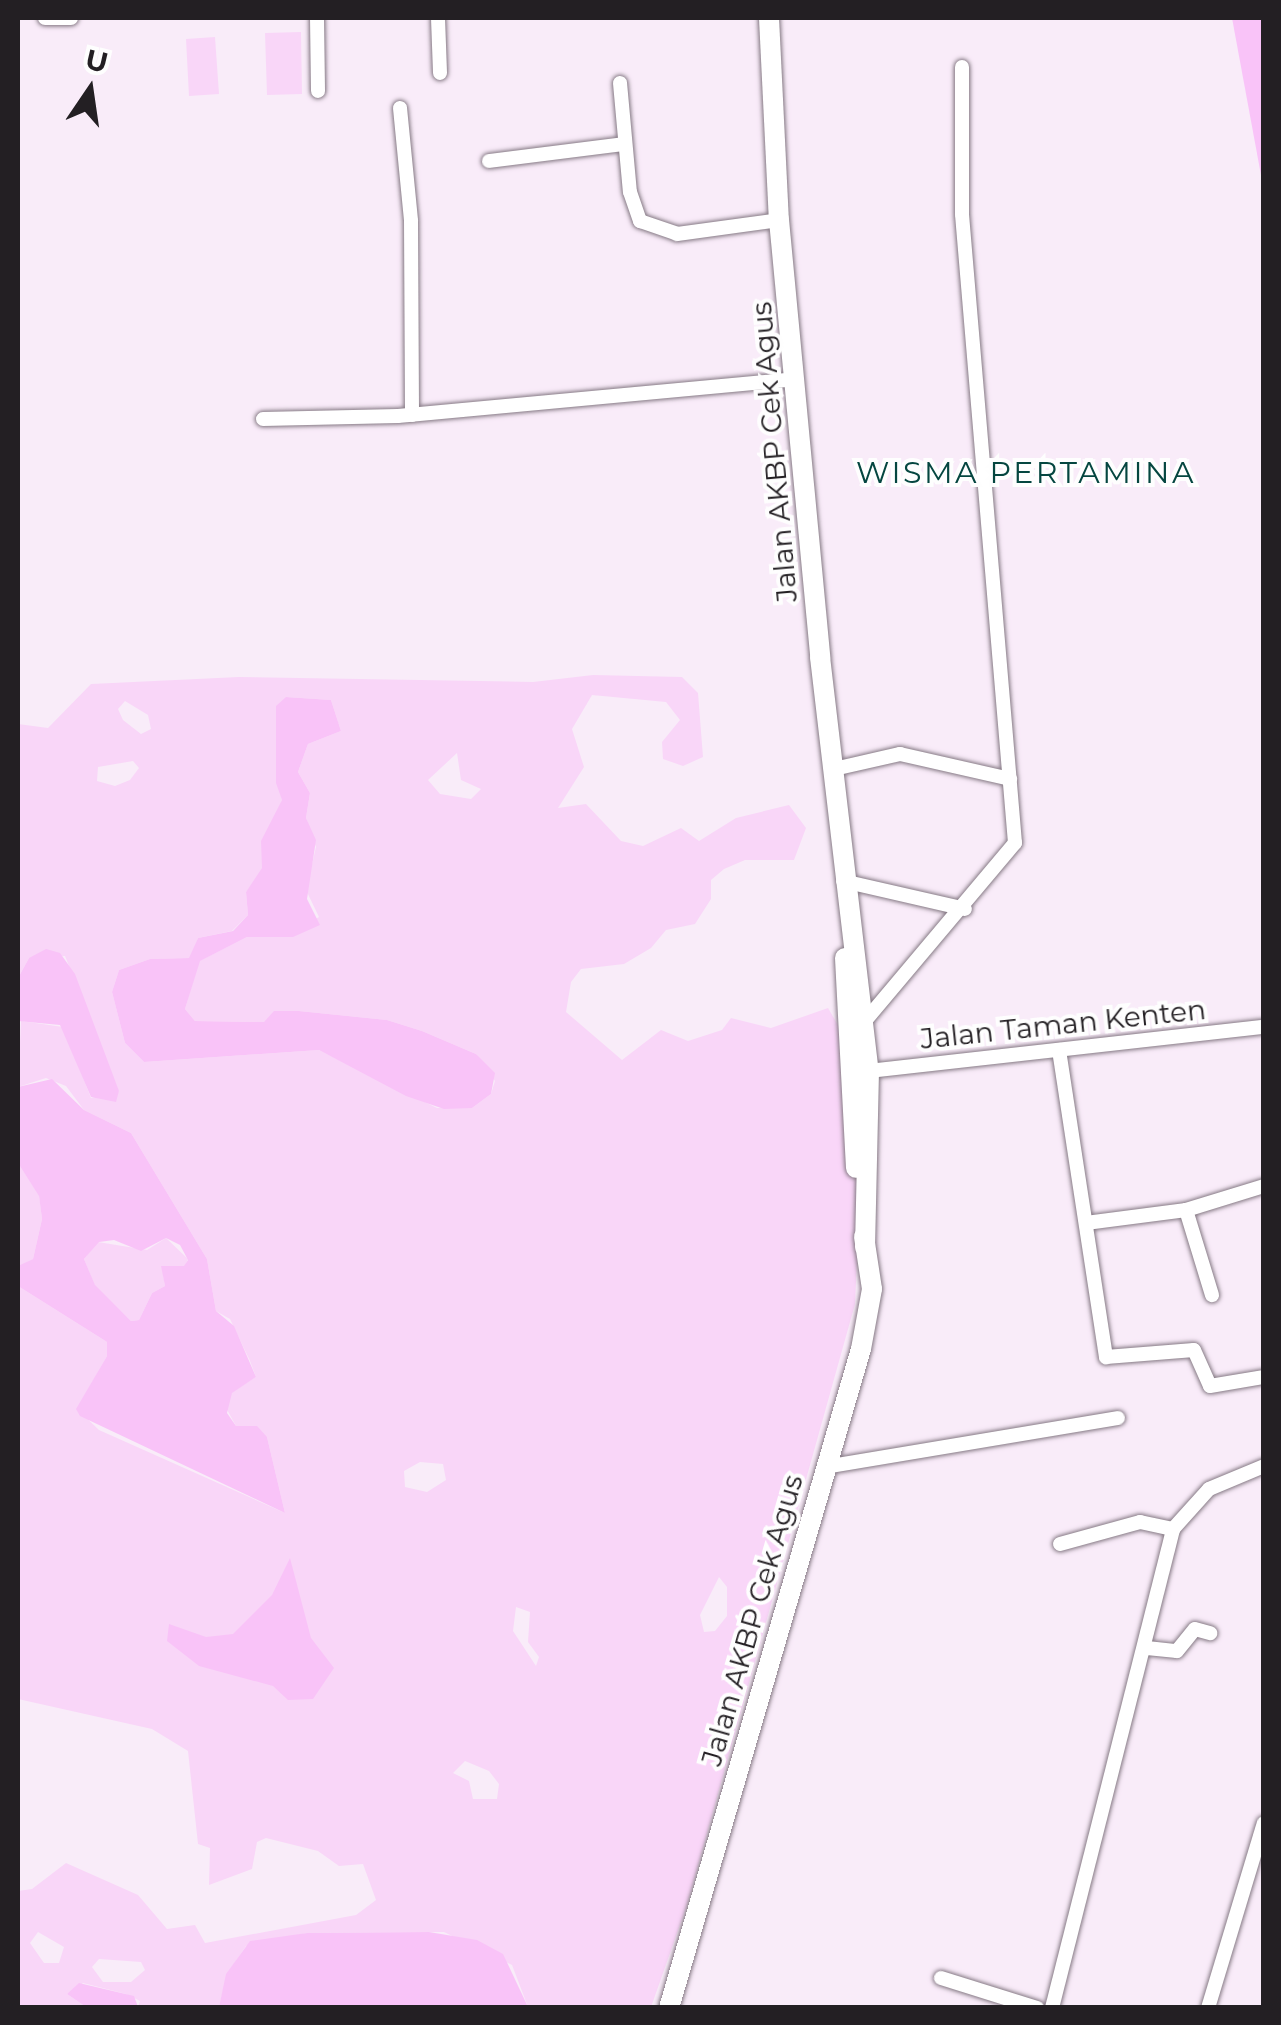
<!DOCTYPE html>
<html>
<head>
<meta charset="utf-8">
<style>
  body { margin:0 }
  #map { position:relative; width:1281px; height:2025px; overflow:hidden; background:#f9ecf9; font-family:Montserrat,sans-serif }
  div>[style] { position:absolute }
  [style*='--x'] { left:calc(var(--x)*1px); top:calc(var(--y)*1px); width:calc(var(--w)*1px); rotate:calc(var(--a)*1deg) }
  .green>* { inset:0; background:#f9d6f8 }
  .water>* { inset:0; background:#f9c3f8 }
  .roads { filter:drop-shadow(0 0 2px #867a85) drop-shadow(0 0 2px #867a85) }
  .street>* { height:14px; margin:-7px; padding:0 7px; transform-origin:7px; border-radius:7px; background:#fff }
  .secondary>* { height:20px; margin:-10px; padding:0 10px; transform-origin:10px; border-radius:10px; background:#fff }
  span { translate:-50% -50%; white-space:nowrap; text-align:center; line-height:1.15; -webkit-text-stroke:8px #fefefe; paint-order:stroke }
  .street-label { font-size:28px; color:#231f23 }
  .neighbourhood-label { font-size:30px; color:#054640; letter-spacing:2.5px }
  .frame { position:absolute; inset:0; border:20px solid #231f23; pointer-events:none }
  .north { position:absolute; left:40px; top:40px; width:100px; height:100px; -webkit-text-stroke:8px #fefefe; paint-order:stroke; rotate:13deg; font-size:28px; font-weight:700; line-height:40px; text-align:center; color:#231f23 }
  .north::after { content:''; display:block; margin:auto; width:35px; height:45px; background:#231f23; clip-path:polygon(50% 0,100% 100%,50% 72%,0 100%) }
</style>
</head>
<body>
<div id="map">
  <div class="green">
    <div style="clip-path:polygon(301px 32px,302px 94px,267px 95px,265px 33px)"></div>
    <div style="clip-path:polygon(215px 37px,219px 94px,189px 96px,186px 39px)"></div>
    <div style="clip-path:polygon(evenodd,593px 675px,682px 677px,698px 693px,703px 757px,683px 766px,663px 759px,662px 742px,680px 720px,666px 702px,592px 695px,572px 729px,584px 767px,558px 808px,586px 804px,621px 841px,643px 846px,681px 828px,699px 841px,736px 818px,789px 805px,806px 828px,794px 860px,745px 860px,724px 869px,711px 880px,711px 899px,695px 924px,666px 930px,651px 948px,624px 964px,581px 969px,571px 982px,566px 1012px,622px 1060px,661px 1030px,688px 1041px,722px 1030px,731px 1018px,771px 1028px,828px 1008px,842px 1032px,861px 1174px,855px 1304px,687px 1905px,651px 2007px,528px 2007px,512px 1965px,444px 1932px,429px 1932px,307px 1933px,246px 1946px,227px 1974px,219px 2007px,138px 2007px,140px 2001px,126px 1994px,83px 1983px,67px 1994px,86px 2007px,18px 2007px,18px 1891px,32px 1889px,66px 1863px,138px 1895px,167px 1929px,195px 1925px,205px 1943px,356px 1915px,376px 1900px,363px 1864px,339px 1866px,318px 1851px,266px 1838px,257px 1842px,252px 1869px,209px 1885px,210px 1848px,198px 1844px,188px 1751px,152px 1729px,18px 1699px,18px 1286px,107px 1342px,107px 1356px,77px 1409px,99px 1430px,285px 1513px,267px 1437px,236px 1426px,225px 1406px,232px 1392px,256px 1377px,250px 1361px,230px 1319px,216px 1311px,207px 1259px,131px 1133px,84px 1110px,66px 1086px,46px 1078px,18px 1087px,21px 1021px,63px 1027px,91px 1098px,119px 1092px,65px 956px,29px 958px,18px 978px,18px 724px,48px 728px,91px 684px,239px 677px,533px 682px,593px 675px,286px 697px,331px 700px,341px 731px,308px 744px,298px 772px,310px 793px,306px 818px,316px 847px,306px 890px,319px 917px,285px 937px,247px 937px,199px 961px,185px 1009px,195px 1021px,264px 1022px,299px 1011px,387px 1020px,422px 1031px,476px 1054px,495px 1081px,491px 1094px,472px 1108px,437px 1108px,319px 1050px,144px 1062px,125px 1043px,112px 992px,119px 970px,150px 959px,190px 958px,198px 938px,232px 931px,248px 915px,246px 892px,260px 875px,282px 800px,276px 760px,286px 697px,593px 675px,125px 701px,148px 715px,151px 729px,141px 734px,123px 720px,118px 709px,125px 701px,593px 675px,457px 753px,461px 780px,481px 789px,471px 799px,440px 794px,428px 780px,457px 753px,593px 675px,133px 761px,139px 768px,130px 780px,115px 786px,97px 781px,98px 767px,133px 761px,593px 675px,420px 1462px,443px 1464px,446px 1480px,427px 1492px,405px 1487px,404px 1471px,420px 1462px,593px 675px,719px 1577px,727px 1587px,727px 1616px,715px 1631px,704px 1632px,700px 1615px,719px 1577px,593px 675px,516px 1607px,530px 1612px,528px 1642px,539px 1657px,536px 1666px,513px 1631px,516px 1607px,593px 675px,465px 1761px,489px 1771px,499px 1784px,497px 1799px,473px 1799px,469px 1781px,453px 1773px,465px 1761px,593px 675px,38px 1932px,64px 1947px,59px 1963px,44px 1963px,30px 1943px,38px 1932px,593px 675px,99px 1959px,141px 1962px,145px 1970px,131px 1982px,103px 1982px,92px 1967px,99px 1959px)"></div>
    <div style="clip-path:polygon(18px 1163px,39px 1195px,42px 1219px,33px 1259px,20px 1266px)"></div>
    <div style="clip-path:polygon(166px 1238px,188px 1259px,185px 1266px,162px 1266px,165px 1286px,152px 1293px,139px 1320px,131px 1321px,95px 1286px,84px 1259px,98px 1242px,147px 1250px)"></div>
  </div>
  <div class="water">
    <div style="clip-path:polygon(1232px 18px,1263px 18px,1263px 186px)"></div>
    <div style="clip-path:polygon(286px 697px,331px 700px,341px 731px,308px 744px,298px 772px,310px 793px,306px 818px,316px 840px,307px 899px,320px 925px,293px 937px,247px 937px,200px 961px,185px 1009px,195px 1021px,264px 1022px,274px 1011px,299px 1011px,387px 1020px,422px 1031px,476px 1054px,495px 1073px,491px 1094px,472px 1108px,444px 1109px,406px 1096px,319px 1050px,144px 1062px,125px 1043px,112px 992px,119px 970px,150px 959px,189px 958px,198px 938px,233px 931px,248px 915px,246px 892px,262px 868px,261px 841px,282px 800px,276px 783px,276px 706px)"></div>
    <div style="clip-path:polygon(46px 949px,60px 953px,75px 974px,119px 1091px,116px 1102px,91px 1097px,60px 1025px,18px 1021px,18px 978px,29px 958px)"></div>
    <div style="clip-path:polygon(evenodd,52px 1079px,84px 1110px,131px 1133px,207px 1259px,216px 1311px,234px 1326px,256px 1377px,232px 1393px,227px 1413px,236px 1426px,257px 1426px,267px 1437px,285px 1513px,80px 1416px,76px 1409px,107px 1356px,107px 1342px,18px 1286px,18px 1266px,33px 1259px,42px 1219px,39px 1196px,18px 1163px,18px 1087px,52px 1079px,166px 1238px,180px 1245px,188px 1260px,184px 1266px,161px 1266px,165px 1286px,152px 1293px,139px 1320px,131px 1321px,95px 1285px,84px 1259px,99px 1242px,114px 1240px,141px 1251px,166px 1238px)"></div>
    <div style="clip-path:polygon(290px 1558px,311px 1638px,334px 1668px,313px 1699px,288px 1700px,273px 1686px,199px 1666px,167px 1641px,169px 1624px,206px 1637px,233px 1634px,272px 1595px)"></div>
    <div style="clip-path:polygon(429px 1932px,477px 1940px,503px 1954px,528px 2007px,219px 2007px,226px 1974px,250px 1941px,307px 1933px)"></div>
    <div style="clip-path:polygon(79px 1983px,134px 1996px,138px 2007px,86px 2007px,67px 1994px)"></div>
  </div>
  <div class="roads">
    <div class="street">
      <div style="--x:45;--y:18;--w:26;--a:0"></div>
      <div style="--x:317;--y:18;--w:73;--a:89.2"></div>
      <div style="--x:438;--y:18;--w:55;--a:87.9"></div>
      <div style="--x:620;--y:83;--w:109;--a:84.8"></div>
      <div style="--x:630;--y:192;--w:31;--a:71"></div>
      <div style="--x:640;--y:221;--w:39;--a:19"></div>
      <div style="--x:677;--y:234;--w:103;--a:-7.8"></div>
      <div style="--x:400;--y:108;--w:114;--a:84.4"></div>
      <div style="--x:411;--y:221;--w:194;--a:89.7"></div>
      <div style="--x:489;--y:161;--w:136;--a:-7.2"></div>
      <div style="--x:263;--y:419;--w:135;--a:-1.3"></div>
      <div style="--x:398;--y:416;--w:398;--a:-5.3"></div>
      <div style="--x:834;--y:769;--w:68;--a:-12.8"></div>
      <div style="--x:900;--y:754;--w:113;--a:12.8"></div>
      <div style="--x:843;--y:881;--w:125;--a:12.9"></div>
      <div style="--x:865;--y:1021;--w:233;--a:-49.9"></div>
      <div style="--x:1015;--y:843;--w:631;--a:-94.82"></div>
      <div style="--x:962;--y:214;--w:147;--a:-90"></div>
      <div style="--x:1059;--y:1050;--w:311;--a:81.3"></div>
      <div style="--x:1106;--y:1357;--w:88;--a:-4.5"></div>
      <div style="--x:1194;--y:1350;--w:39;--a:66"></div>
      <div style="--x:1210;--y:1386;--w:55;--a:-9.5"></div>
      <div style="--x:869;--y:1071;--w:397;--a:-6.4"></div>
      <div style="--x:1186;--y:1210;--w:89;--a:73"></div>
      <div style="--x:1086;--y:1223;--w:101;--a:-7.4"></div>
      <div style="--x:1186;--y:1210;--w:82;--a:-17.1"></div>
      <div style="--x:825;--y:1467;--w:297;--a:-9.5"></div>
      <div style="--x:1060;--y:1544;--w:83;--a:-15.4"></div>
      <div style="--x:1140;--y:1522;--w:34;--a:12"></div>
      <div style="--x:1147;--y:1648;--w:30;--a:6"></div>
      <div style="--x:1177;--y:1651;--w:28;--a:-51"></div>
      <div style="--x:1195;--y:1629;--w:16;--a:15"></div>
      <div style="--x:941;--y:1978;--w:101;--a:17.4"></div>
      <div style="--x:1052;--y:2008;--w:494;--a:-75.8"></div>
      <div style="--x:1173;--y:1529;--w:54;--a:-48"></div>
      <div style="--x:1209;--y:1489;--w:60;--a:-22.7"></div>
      <div style="--x:1208;--y:2008;--w:193;--a:-73.2"></div>
    </div>
    <div class="secondary">
      <div style="--x:769;--y:18;--w:202;--a:87.2"></div>
      <div style="--x:779;--y:220;--w:439;--a:84.6"></div>
      <div style="--x:820;--y:657;--w:417;--a:83.3"></div>
      <div style="--x:869;--y:1071;--w:176;--a:91.3"></div>
      <div style="--x:845;--y:958;--w:210;--a:87"></div>
      <div style="--x:669;--y:2008;--w:686;--a:-73.76"></div>
      <div style="--x:861;--y:1349;--w:61;--a:-79.6"></div>
      <div style="--x:872;--y:1289;--w:53;--a:-98.7"></div>
    </div>
  </div>
  <div class="street-label">
    <span style="left:774px;top:452px;rotate:-95deg">Jalan AKBP Cek Agus</span>
    <span style="left:1063px;top:1024px;rotate:-6deg">Jalan Taman Kenten</span>
    <span style="left:752px;top:1620px;rotate:-74deg">Jalan AKBP Cek Agus</span>
  </div>
  <div class="neighbourhood-label">
    <span style="left:1026px;top:473px">WISMA PERTAMINA</span>
  </div>
  <div class="frame"></div>
  <div class="north">U</div>
</div>
</body>
</html>
